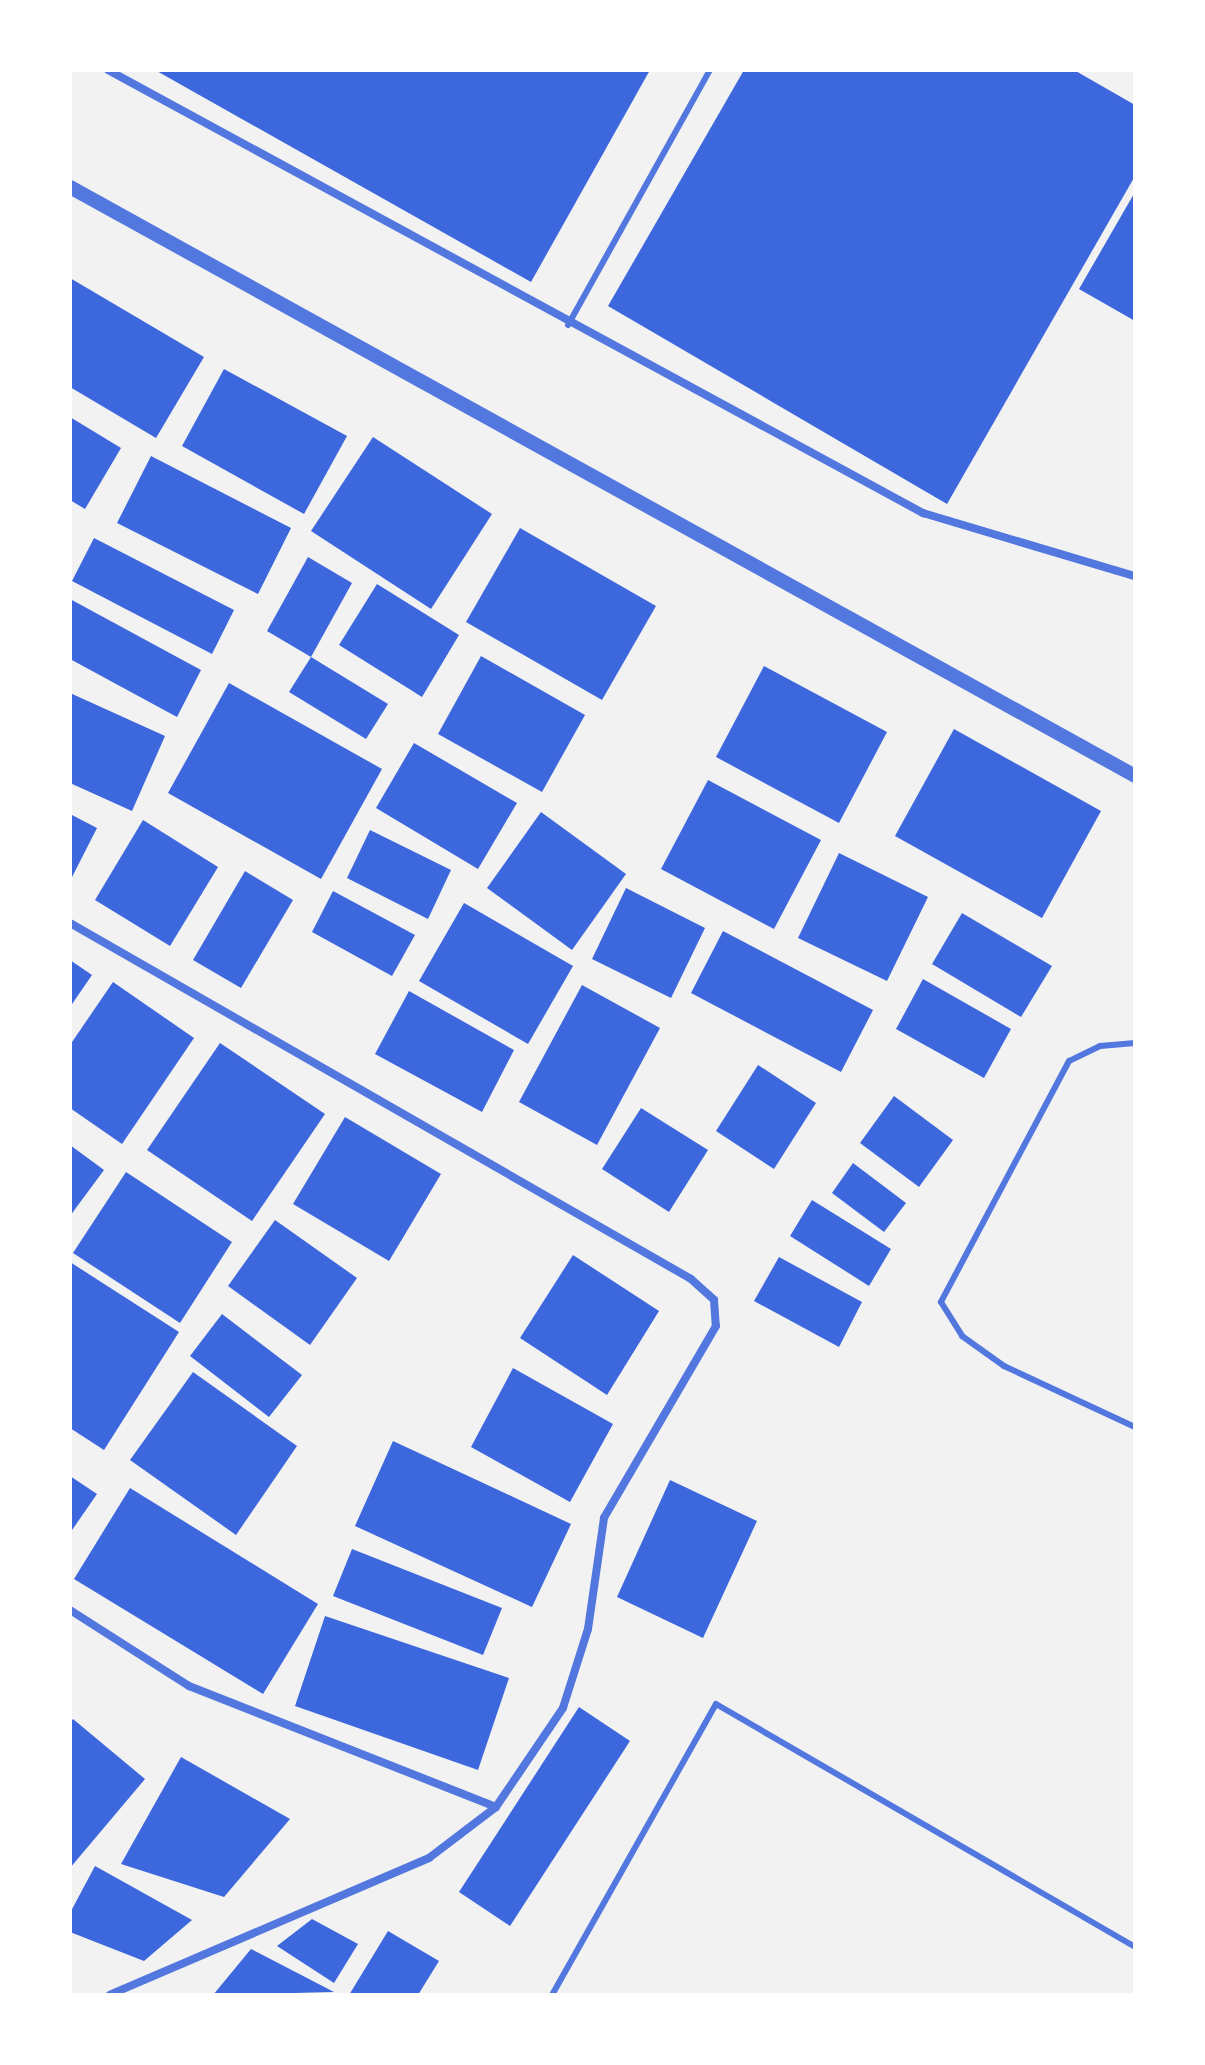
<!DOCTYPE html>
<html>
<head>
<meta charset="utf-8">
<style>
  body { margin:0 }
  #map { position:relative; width:1205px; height:2065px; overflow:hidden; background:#f2f2f2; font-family:"Asap Condensed",sans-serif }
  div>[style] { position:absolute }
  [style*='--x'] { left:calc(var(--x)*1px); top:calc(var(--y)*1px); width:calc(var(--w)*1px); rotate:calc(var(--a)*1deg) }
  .building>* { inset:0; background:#3d67dc }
  .service>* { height:6px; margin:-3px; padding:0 3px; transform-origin:3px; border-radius:3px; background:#5277de }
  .minor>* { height:8px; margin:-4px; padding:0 4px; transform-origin:4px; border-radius:4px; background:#5277de }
  .tertiary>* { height:14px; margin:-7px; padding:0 7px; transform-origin:7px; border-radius:7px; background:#5277de }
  span { translate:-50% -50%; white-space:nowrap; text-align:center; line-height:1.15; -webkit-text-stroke:6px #fff; paint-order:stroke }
  .frame { position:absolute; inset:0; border:72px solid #fff; pointer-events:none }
</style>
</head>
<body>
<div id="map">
  <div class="building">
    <div style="clip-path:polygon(155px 70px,650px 70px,531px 282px)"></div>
    <div style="clip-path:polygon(744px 70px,1074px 70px,1135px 105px,1135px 176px,947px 504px,608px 306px)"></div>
    <div style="clip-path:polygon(1135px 192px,1135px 321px,1079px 289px)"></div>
    <div style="clip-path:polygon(70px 278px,204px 357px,156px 438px,70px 387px)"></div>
    <div style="clip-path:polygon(224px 369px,347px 436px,304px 514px,182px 446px)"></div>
    <div style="clip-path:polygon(70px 417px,121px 448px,85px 509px,70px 500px)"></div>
    <div style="clip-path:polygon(373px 437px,492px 514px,431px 609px,311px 531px)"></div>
    <div style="clip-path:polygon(151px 456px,291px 528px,258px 594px,117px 523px)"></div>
    <div style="clip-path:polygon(520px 528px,656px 606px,602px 700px,466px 622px)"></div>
    <div style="clip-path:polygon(94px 538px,234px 610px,212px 654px,72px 581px)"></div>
    <div style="clip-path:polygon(308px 557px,352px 583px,311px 657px,267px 631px)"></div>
    <div style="clip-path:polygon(377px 584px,459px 635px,422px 697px,339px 645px)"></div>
    <div style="clip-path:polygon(70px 599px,201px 670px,177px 717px,70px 659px)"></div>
    <div style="clip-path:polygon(481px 656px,585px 715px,542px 792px,438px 734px)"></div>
    <div style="clip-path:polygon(311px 657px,388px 704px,366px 739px,289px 692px)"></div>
    <div style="clip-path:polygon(764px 666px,887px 732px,839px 823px,716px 757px)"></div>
    <div style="clip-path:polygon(229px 683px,382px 769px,321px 879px,168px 793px)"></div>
    <div style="clip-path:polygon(70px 693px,165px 736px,132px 811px,70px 783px)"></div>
    <div style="clip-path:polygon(954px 729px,1101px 811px,1042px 918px,895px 836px)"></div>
    <div style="clip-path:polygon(414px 743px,517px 803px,478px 869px,376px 808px)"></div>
    <div style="clip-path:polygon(708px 780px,821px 840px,774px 929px,661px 869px)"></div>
    <div style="clip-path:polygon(541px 812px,626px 874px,572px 950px,487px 888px)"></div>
    <div style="clip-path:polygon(70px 814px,97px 828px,70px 881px)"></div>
    <div style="clip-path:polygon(143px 820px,218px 867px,170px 946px,95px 900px)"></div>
    <div style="clip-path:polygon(370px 830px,451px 870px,428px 919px,347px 878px)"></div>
    <div style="clip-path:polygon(839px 853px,928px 897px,887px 981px,798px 938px)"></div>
    <div style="clip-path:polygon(245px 871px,293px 900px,241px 988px,193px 960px)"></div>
    <div style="clip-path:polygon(626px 888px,705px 928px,671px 998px,592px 959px)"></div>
    <div style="clip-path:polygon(333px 891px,415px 935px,392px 976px,312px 932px)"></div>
    <div style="clip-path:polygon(464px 903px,573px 966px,528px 1044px,419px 981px)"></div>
    <div style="clip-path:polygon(962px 913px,1052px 966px,1021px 1017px,932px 964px)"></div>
    <div style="clip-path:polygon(723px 931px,873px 1010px,841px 1072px,691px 993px)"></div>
    <div style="clip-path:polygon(70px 960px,92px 975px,70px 1007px)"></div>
    <div style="clip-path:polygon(923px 979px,1011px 1029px,984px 1078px,896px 1029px)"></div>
    <div style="clip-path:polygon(113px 982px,194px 1038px,122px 1144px,70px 1108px,70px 1045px)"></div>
    <div style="clip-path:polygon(582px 985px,660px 1028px,597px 1145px,519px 1102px)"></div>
    <div style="clip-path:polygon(409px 991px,514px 1050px,482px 1112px,375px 1054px)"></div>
    <div style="clip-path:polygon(220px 1043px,325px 1114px,252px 1221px,147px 1150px)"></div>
    <div style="clip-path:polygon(758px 1065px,816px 1103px,774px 1169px,716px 1131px)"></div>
    <div style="clip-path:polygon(894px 1096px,953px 1140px,919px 1187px,860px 1143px)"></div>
    <div style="clip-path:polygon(641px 1108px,708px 1150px,669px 1212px,602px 1169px)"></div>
    <div style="clip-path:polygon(345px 1117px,441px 1174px,389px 1261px,293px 1204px)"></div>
    <div style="clip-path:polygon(70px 1145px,104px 1170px,70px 1216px)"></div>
    <div style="clip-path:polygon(853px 1163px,906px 1203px,884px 1232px,832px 1193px)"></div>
    <div style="clip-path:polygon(126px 1172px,232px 1242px,180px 1323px,73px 1253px)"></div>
    <div style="clip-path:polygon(812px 1200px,891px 1249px,869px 1286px,790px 1236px)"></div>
    <div style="clip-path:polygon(275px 1220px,357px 1278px,310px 1345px,228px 1286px)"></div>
    <div style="clip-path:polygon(573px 1255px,659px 1311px,607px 1395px,520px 1338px)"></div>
    <div style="clip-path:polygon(779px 1257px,862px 1302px,839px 1347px,754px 1301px)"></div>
    <div style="clip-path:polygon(70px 1262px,179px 1332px,104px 1450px,70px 1428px)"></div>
    <div style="clip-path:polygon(222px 1314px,302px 1375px,269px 1417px,190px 1356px)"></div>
    <div style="clip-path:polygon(513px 1368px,613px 1424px,570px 1502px,471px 1447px)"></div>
    <div style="clip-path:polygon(193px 1372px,297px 1446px,236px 1535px,130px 1460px)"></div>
    <div style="clip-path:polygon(393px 1441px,571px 1524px,532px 1607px,355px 1526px)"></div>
    <div style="clip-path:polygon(70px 1476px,97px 1494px,70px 1533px)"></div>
    <div style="clip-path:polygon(670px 1480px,757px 1521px,703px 1638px,617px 1597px)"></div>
    <div style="clip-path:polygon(130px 1488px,318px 1604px,263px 1694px,74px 1579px)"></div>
    <div style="clip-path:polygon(352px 1549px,502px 1608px,483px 1655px,333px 1596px)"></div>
    <div style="clip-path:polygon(325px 1616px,509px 1678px,478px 1770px,295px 1706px)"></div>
    <div style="clip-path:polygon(579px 1707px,630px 1741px,510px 1926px,459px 1892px)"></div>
    <div style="clip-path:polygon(73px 1719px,145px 1779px,70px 1868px,70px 1723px)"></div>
    <div style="clip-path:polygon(181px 1757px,290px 1819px,224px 1897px,121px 1864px)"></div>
    <div style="clip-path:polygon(95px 1866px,192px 1920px,144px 1961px,70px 1932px,70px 1913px)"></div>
    <div style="clip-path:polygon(312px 1919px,358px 1944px,334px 1983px,277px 1946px)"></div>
    <div style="clip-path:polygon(388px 1931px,439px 1961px,418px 1995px,349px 1995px)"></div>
    <div style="clip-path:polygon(251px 1949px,334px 1992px,213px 1995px)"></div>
  </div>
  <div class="service">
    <div style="--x:568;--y:325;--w:292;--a:-60.9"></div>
    <div style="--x:1135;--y:1043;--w:35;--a:175"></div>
    <div style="--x:1100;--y:1046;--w:34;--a:154"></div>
    <div style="--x:1069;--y:1061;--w:273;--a:118"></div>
    <div style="--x:941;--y:1302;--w:40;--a:58"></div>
    <div style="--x:962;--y:1336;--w:52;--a:35.5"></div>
    <div style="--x:1004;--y:1366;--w:145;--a:25"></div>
    <div style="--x:552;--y:1995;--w:334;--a:-60.6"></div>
    <div style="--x:716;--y:1704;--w:484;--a:30.1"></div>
  </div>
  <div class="minor">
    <div style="--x:108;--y:70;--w:928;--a:28.53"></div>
    <div style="--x:923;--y:513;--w:221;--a:16.6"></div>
    <div style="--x:70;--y:923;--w:716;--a:29.82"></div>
    <div style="--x:691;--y:1279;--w:31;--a:42"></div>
    <div style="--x:714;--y:1300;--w:26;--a:86"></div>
    <div style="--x:716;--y:1326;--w:222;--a:120.3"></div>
    <div style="--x:604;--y:1518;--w:112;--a:98.2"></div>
    <div style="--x:588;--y:1629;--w:83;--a:107.6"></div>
    <div style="--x:563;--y:1708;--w:120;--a:124.1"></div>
    <div style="--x:496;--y:1807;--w:84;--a:142.7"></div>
    <div style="--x:429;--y:1858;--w:347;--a:156.8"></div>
    <div style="--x:70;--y:1610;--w:141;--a:32.6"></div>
    <div style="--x:189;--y:1686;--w:330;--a:21.5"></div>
  </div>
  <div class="tertiary">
    <div style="--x:70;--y:187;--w:1217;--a:28.94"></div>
  </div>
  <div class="frame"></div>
</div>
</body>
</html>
